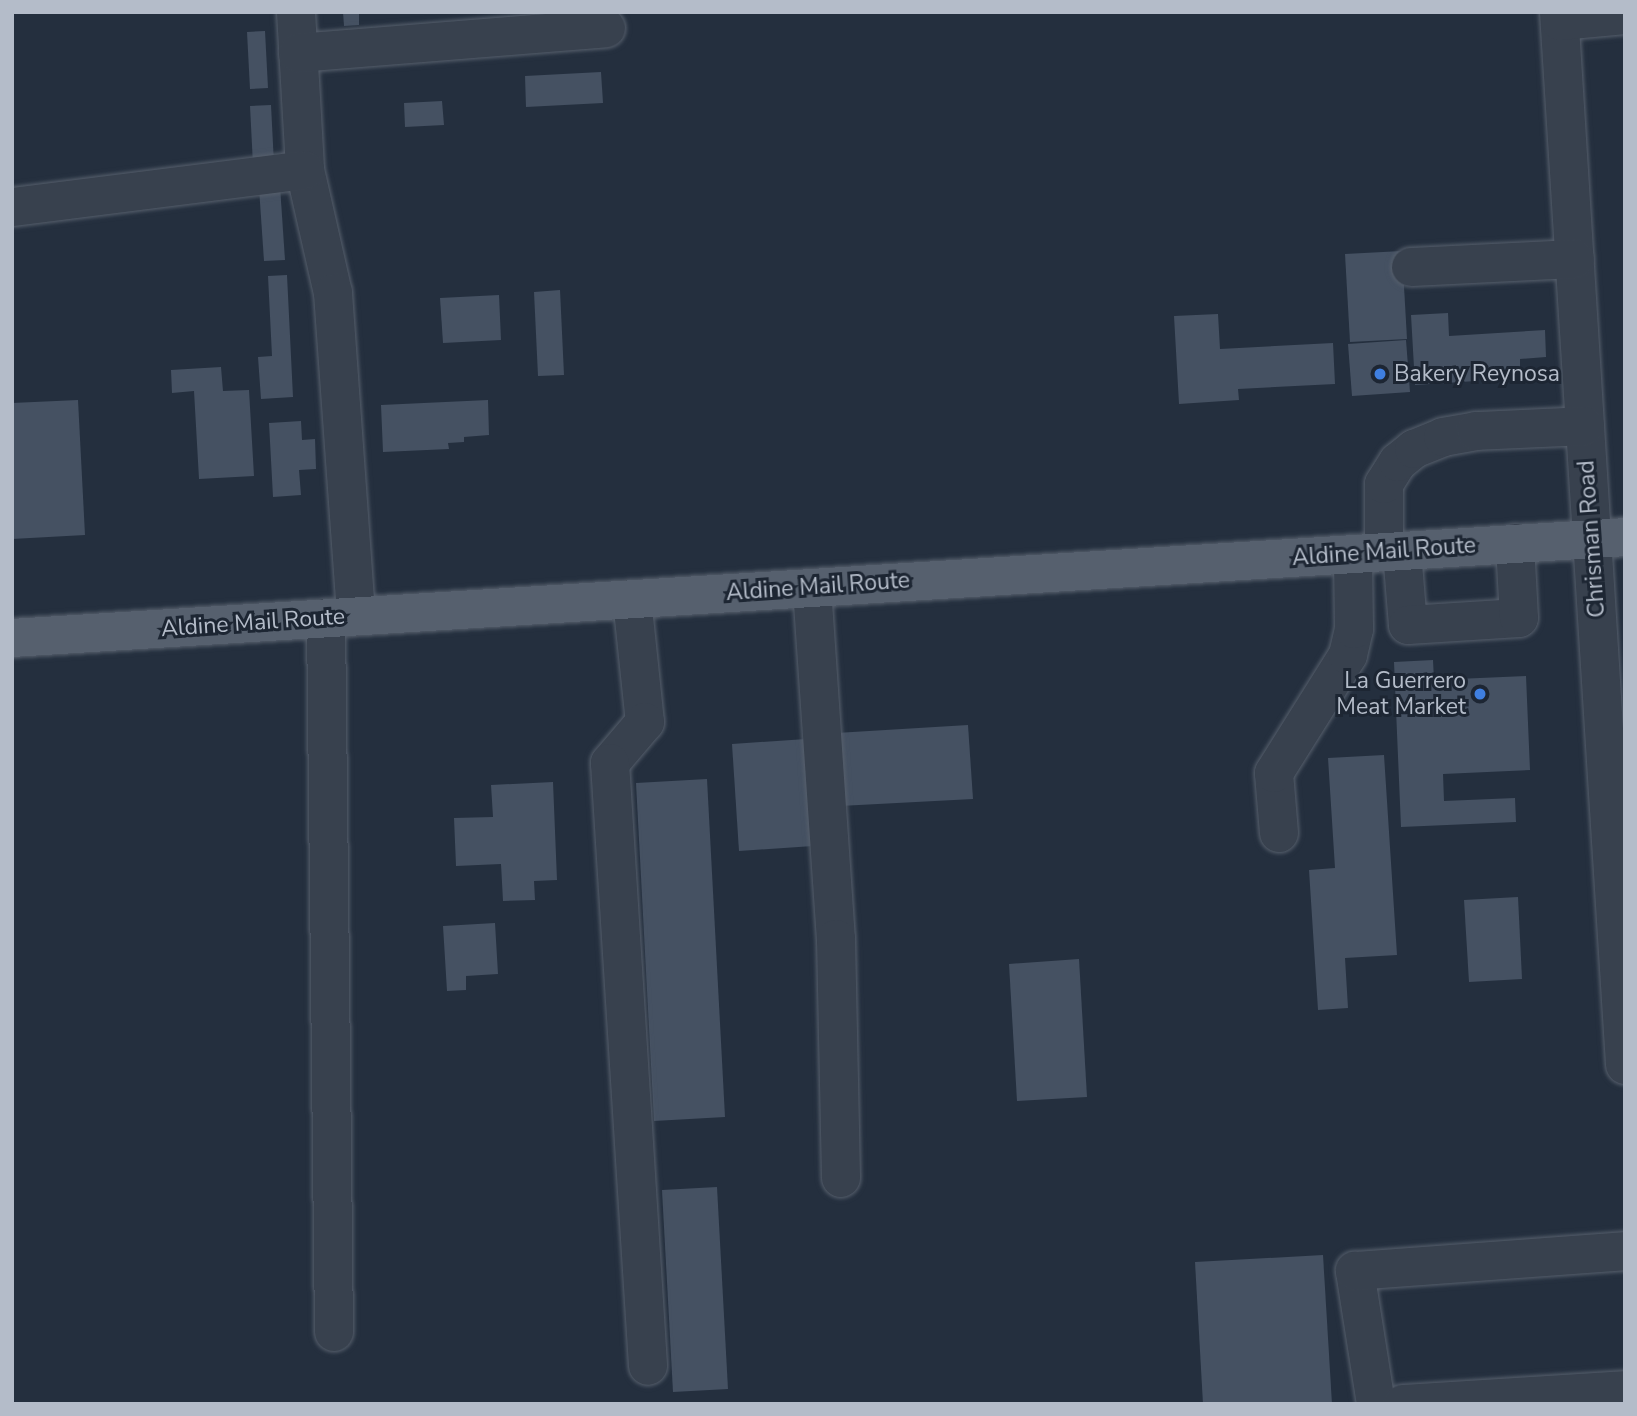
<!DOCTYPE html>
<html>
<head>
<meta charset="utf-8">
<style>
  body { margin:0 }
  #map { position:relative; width:1637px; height:1416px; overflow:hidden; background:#242f3e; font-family:"Nunito Sans",sans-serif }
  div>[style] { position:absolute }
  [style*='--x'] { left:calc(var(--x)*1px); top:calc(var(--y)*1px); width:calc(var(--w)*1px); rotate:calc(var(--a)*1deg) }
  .building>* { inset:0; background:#455162 }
  .roads { filter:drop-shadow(0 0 2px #565f6c) drop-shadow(0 0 2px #565f6c) }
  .minor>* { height:38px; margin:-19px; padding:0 19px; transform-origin:19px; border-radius:19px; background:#38414e }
  .major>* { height:38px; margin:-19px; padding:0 19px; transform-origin:19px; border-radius:19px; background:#56606e }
  .dots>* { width:19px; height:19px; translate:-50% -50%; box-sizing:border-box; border:4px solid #1d2633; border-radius:50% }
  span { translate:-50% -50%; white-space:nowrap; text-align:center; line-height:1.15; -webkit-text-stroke:6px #1d2633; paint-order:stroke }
  .poi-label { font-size:23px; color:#b4bcc9 }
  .left { translate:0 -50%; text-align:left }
  .right { translate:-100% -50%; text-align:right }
  .street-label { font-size:23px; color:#b4bcc9 }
  .frame { position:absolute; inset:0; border:14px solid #b4bcc9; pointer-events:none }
</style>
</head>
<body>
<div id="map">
  <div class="building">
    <div style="clip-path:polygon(343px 12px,359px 12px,359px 25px,344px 26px)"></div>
    <div style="clip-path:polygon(265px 31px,268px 88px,250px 89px,247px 32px)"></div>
    <div style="clip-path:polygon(601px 72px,603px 103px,526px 107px,525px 76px)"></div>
    <div style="clip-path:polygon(442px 101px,444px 125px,405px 127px,404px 103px)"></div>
    <div style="clip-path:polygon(271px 105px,274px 164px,253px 165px,250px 106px)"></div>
    <div style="clip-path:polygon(280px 186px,285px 260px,264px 261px,259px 188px)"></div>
    <div style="clip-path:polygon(1402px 251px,1407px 339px,1350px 342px,1345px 254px)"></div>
    <div style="clip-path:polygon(287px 275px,293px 397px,261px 399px,258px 357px,272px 356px,268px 276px)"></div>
    <div style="clip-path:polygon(560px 290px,564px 375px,538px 376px,534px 292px)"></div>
    <div style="clip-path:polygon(499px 295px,501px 340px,443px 343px,440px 298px)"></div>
    <div style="clip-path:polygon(1448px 313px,1449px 336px,1545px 330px,1546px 357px,1520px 359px,1520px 371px,1476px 373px,1476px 381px,1415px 385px,1411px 315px)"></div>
    <div style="clip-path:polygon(1218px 314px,1220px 349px,1333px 343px,1335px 384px,1238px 389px,1239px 400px,1179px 404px,1174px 316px)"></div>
    <div style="clip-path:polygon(1406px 340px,1410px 392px,1352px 396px,1348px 344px)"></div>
    <div style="clip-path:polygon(221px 367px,223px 391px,249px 390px,254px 476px,199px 479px,194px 391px,172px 393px,171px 370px)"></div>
    <div style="clip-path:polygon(78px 400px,85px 535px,12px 539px,12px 403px)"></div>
    <div style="clip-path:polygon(488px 400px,489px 435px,464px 437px,464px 442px,448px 443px,449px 449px,383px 452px,381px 405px)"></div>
    <div style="clip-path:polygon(301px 421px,302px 440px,315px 439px,316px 469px,299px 470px,301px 495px,273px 497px,269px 423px)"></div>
    <div style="clip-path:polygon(1433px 660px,1434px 680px,1526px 676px,1530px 770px,1443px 774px,1444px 801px,1515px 798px,1516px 822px,1401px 827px,1394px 662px)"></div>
    <div style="clip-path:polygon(968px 725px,973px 799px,840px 806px,836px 733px)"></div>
    <div style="clip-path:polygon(806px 739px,813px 846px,739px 851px,732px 744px)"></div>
    <div style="clip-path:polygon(1384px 755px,1397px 955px,1345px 958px,1348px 1008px,1318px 1010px,1309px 870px,1335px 868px,1328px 758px)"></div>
    <div style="clip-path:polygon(707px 779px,725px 1117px,654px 1121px,636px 783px)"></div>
    <div style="clip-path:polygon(553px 782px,557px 880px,534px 881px,535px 900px,503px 901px,501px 864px,456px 866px,454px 818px,493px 817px,491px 785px)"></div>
    <div style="clip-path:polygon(1518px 897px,1522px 979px,1469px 982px,1464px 900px)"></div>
    <div style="clip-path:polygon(495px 923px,498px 974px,466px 976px,466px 990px,447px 991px,443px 926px)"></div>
    <div style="clip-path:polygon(1079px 959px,1087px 1097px,1017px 1101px,1009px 964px)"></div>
    <div style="clip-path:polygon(717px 1187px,728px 1389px,673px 1392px,662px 1190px)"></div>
    <div style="clip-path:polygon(1323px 1255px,1332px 1404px,1203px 1404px,1195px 1262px)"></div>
  </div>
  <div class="roads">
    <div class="minor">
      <div style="--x:296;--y:12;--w:158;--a:86.7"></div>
      <div style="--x:305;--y:170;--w:126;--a:77.2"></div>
      <div style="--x:333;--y:293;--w:324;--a:85.9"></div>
      <div style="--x:1559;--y:12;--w:1055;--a:86.41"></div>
      <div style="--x:1560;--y:21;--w:65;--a:-5.3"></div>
      <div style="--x:298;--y:53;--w:309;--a:-4.6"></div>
      <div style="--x:13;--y:207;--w:294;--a:-7.2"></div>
      <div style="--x:1411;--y:267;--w:164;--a:-2.8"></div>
      <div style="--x:1384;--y:552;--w:68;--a:-90"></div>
      <div style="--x:1384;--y:484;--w:26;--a:-58"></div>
      <div style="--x:1398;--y:462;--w:21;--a:-39"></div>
      <div style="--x:1414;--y:449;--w:31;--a:-22"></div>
      <div style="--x:1443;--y:437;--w:34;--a:-10"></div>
      <div style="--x:1476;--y:431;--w:109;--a:-2.6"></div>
      <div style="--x:1402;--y:552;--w:73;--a:85.3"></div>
      <div style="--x:1408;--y:625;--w:111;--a:-3.6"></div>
      <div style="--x:1519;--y:618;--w:75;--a:-93.1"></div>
      <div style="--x:812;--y:588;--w:352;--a:86.1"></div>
      <div style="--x:836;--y:939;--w:239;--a:88.8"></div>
      <div style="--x:632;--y:599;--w:124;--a:84"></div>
      <div style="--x:645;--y:722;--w:54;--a:130.5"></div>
      <div style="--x:610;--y:763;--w:604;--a:86.39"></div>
      <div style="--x:326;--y:618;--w:714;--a:89.36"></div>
      <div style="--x:1279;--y:833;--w:60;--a:-94.8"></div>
      <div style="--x:1274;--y:773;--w:139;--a:-57.9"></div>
      <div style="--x:1348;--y:655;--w:27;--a:-77"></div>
      <div style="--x:1354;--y:629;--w:75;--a:-90.8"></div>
      <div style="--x:1376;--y:1404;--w:135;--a:-99"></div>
      <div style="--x:1355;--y:1271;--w:271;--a:-4.2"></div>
      <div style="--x:1403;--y:1404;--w:222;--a:-3.6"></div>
    </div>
    <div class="major">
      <div style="--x:12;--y:638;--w:1616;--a:-3.58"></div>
    </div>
  </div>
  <div class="dots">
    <div style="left:1380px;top:374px;background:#3f7fe0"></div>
    <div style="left:1480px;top:694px;background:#3f7fe0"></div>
  </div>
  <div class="poi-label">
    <span class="left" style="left:1394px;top:374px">Bakery Reynosa</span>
    <span class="right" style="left:1466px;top:694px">La Guerrero<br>Meat Market</span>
  </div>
  <div class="street-label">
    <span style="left:1592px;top:539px;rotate:-94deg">Chrisman Road</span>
    <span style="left:1384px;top:552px;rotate:-4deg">Aldine Mail Route</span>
    <span style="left:818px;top:587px;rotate:-4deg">Aldine Mail Route</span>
    <span style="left:253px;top:623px;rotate:-4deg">Aldine Mail Route</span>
  </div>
  <div class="frame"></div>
</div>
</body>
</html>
